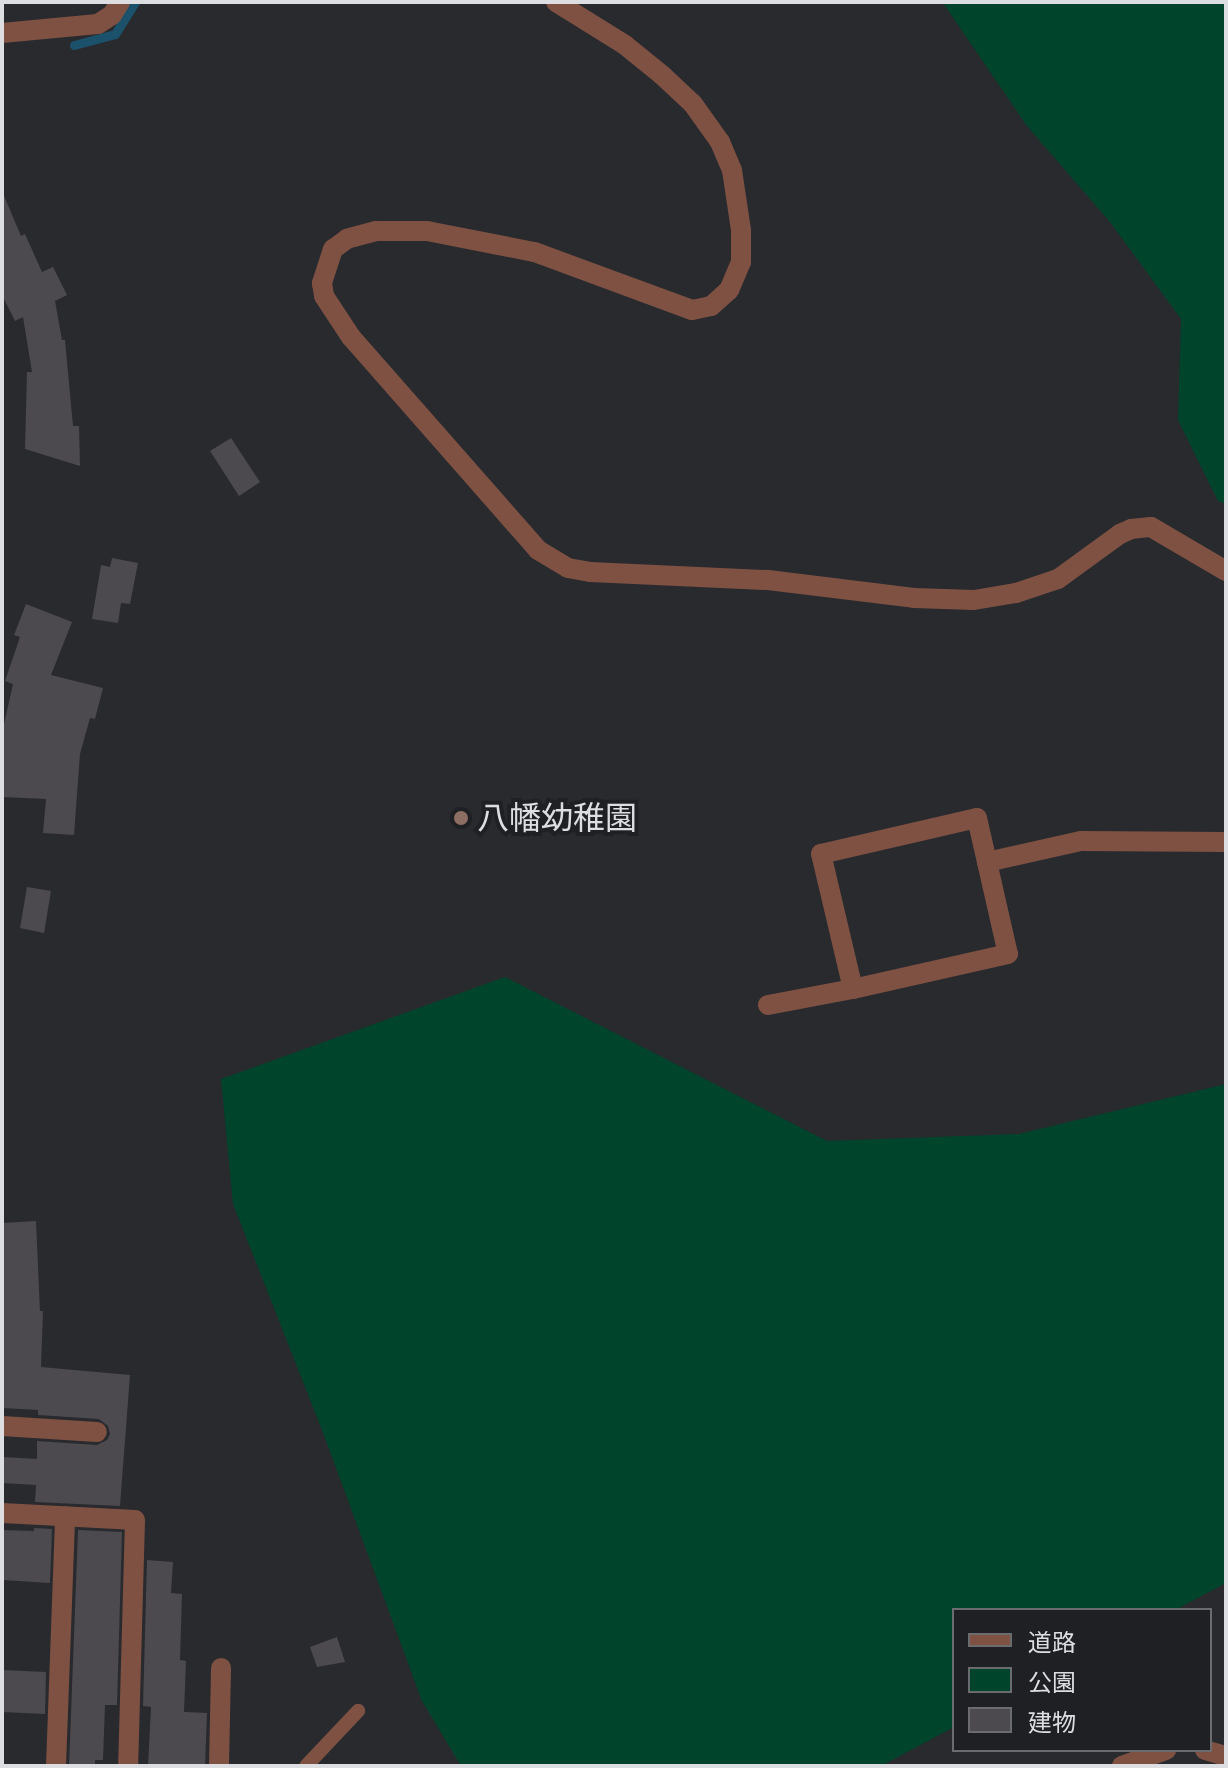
<!DOCTYPE html>
<html>
<head>
<meta charset="utf-8">
<style>
  body { margin:0 }
  #map { position:relative; width:1228px; height:1768px; overflow:hidden; background:#282a2e; font-family:"Zilla Slab","Noto Sans JP",serif }
  div>[style] { position:absolute }
  [style*='--x'] { left:calc(var(--x)*1px); top:calc(var(--y)*1px); width:calc(var(--w)*1px); rotate:calc(var(--a)*1deg) }
  .green>* { inset:0; background:#00442c }
  .stream>* { height:9px; margin:-4.5px; padding:0 4.5px; transform-origin:4.5px; border-radius:4.5px; background:#1b516b }
  .building>* { inset:0; background:#4c4a4f }
  .service>* { height:14px; margin:-7px; padding:0 7px; transform-origin:7px; border-radius:7px; background:#7f5143 }
  .minor>* { height:20px; margin:-10px; padding:0 10px; transform-origin:10px; border-radius:10px; background:#7f5143 }
  .dots>* { width:22px; height:22px; translate:-50% -50%; box-sizing:border-box; border:4px solid #1f2024; border-radius:50% }
  span { translate:-50% -50%; white-space:nowrap; text-align:center; line-height:1.15; -webkit-text-stroke:8px #1f2024; paint-order:stroke }
  .poi-label { font-size:32px; color:#dddee1 }
  .left { translate:0 -50%; text-align:left }
  .frame { position:absolute; inset:0; border:4px solid #dddee1; pointer-events:none }
  .legend { position:absolute; left:952px; top:1608px; width:260px; height:144px; box-sizing:border-box; background:#1f2024; border:2px solid #6b6c70; margin:0; padding:10px 14px; list-style:none; font-size:24px; color:#dddee1 }
  .legend li { display:flex; align-items:center; gap:16px; height:40px }
  .legend b { width:40px; border:2px solid #6b6c70 }
</style>
</head>
<body>
<div id="map">
  <div class="green">
    <div style="clip-path:polygon(1226px 2px,1226px 504px,1218px 501px,1178px 420px,1181px 319px,1110px 222px,1027px 126px,943px 3px)"></div>
    <div style="clip-path:polygon(505px 977px,827px 1141px,1019px 1134px,1226px 1084px,1226px 1583px,1175px 1610px,954px 1610px,954px 1727px,881px 1766px,461px 1766px,422px 1701px,322px 1430px,233px 1204px,221px 1079px)"></div>
  </div>
  <div class="stream">
    <div style="--x:74;--y:45;--w:42;--a:-15"></div>
    <div style="--x:115;--y:34;--w:38;--a:-58"></div>
  </div>
  <div class="building">
    <div style="clip-path:polygon(2px 191px,21px 236px,25px 234px,42px 272px,53px 267px,67px 295px,55px 301px,62px 340px,65px 340px,73px 426px,79px 426px,80px 466px,25px 449px,27px 372px,32px 372px,23px 317px,15px 321px,2px 295px)"></div>
    <div style="clip-path:polygon(231px 438px,260px 482px,239px 496px,210px 451px)"></div>
    <div style="clip-path:polygon(112px 558px,138px 563px,130px 604px,121px 603px,118px 623px,92px 619px,101px 565px,110px 567px)"></div>
    <div style="clip-path:polygon(26px 604px,72px 622px,51px 675px,103px 688px,95px 719px,90px 718px,80px 754px,74px 835px,43px 833px,46px 799px,2px 797px,2px 733px,13px 684px,5px 681px,20px 637px,14px 635px)"></div>
    <div style="clip-path:polygon(27px 887px,51px 891px,44px 933px,20px 928px)"></div>
    <div style="clip-path:polygon(36px 1221px,40px 1311px,43px 1311px,41px 1367px,130px 1375px,120px 1506px,35px 1502px,36px 1485px,2px 1483px,2px 1457px,37px 1459px,37px 1441px,97px 1445px,107px 1440px,110px 1434px,108px 1426px,99px 1419px,38px 1415px,38px 1410px,2px 1408px,2px 1223px)"></div>
    <div style="clip-path:polygon(34px 1528px,52px 1529px,50px 1583px,2px 1580px,2px 1530px,34px 1531px)"></div>
    <div style="clip-path:polygon(78px 1530px,122px 1532px,117px 1705px,105px 1705px,103px 1760px,95px 1760px,95px 1766px,69px 1766px)"></div>
    <div style="clip-path:polygon(147px 1560px,173px 1562px,171px 1593px,182px 1594px,180px 1660px,186px 1661px,184px 1712px,207px 1713px,205px 1766px,148px 1766px,151px 1707px,143px 1706px)"></div>
    <div style="clip-path:polygon(337px 1637px,345px 1662px,317px 1667px,310px 1647px)"></div>
    <div style="clip-path:polygon(2px 1670px,46px 1672px,45px 1714px,2px 1712px)"></div>
  </div>
  <div class="service">
    <div style="--x:306;--y:1766;--w:76;--a:-46.6"></div>
  </div>
  <div class="minor">
    <div style="--x:556;--y:2;--w:81;--a:31.9"></div>
    <div style="--x:625;--y:45;--w:48;--a:39"></div>
    <div style="--x:662;--y:75;--w:42;--a:43.1"></div>
    <div style="--x:693;--y:104;--w:47;--a:54.6"></div>
    <div style="--x:720;--y:142;--w:30;--a:67"></div>
    <div style="--x:732;--y:170;--w:61;--a:81.5"></div>
    <div style="--x:741;--y:230;--w:32;--a:90"></div>
    <div style="--x:741;--y:262;--w:30;--a:113"></div>
    <div style="--x:729;--y:290;--w:24;--a:138"></div>
    <div style="--x:711;--y:306;--w:19;--a:168"></div>
    <div style="--x:692;--y:310;--w:168;--a:-159.8"></div>
    <div style="--x:534;--y:252;--w:109;--a:-168.9"></div>
    <div style="--x:427;--y:231;--w:51;--a:180"></div>
    <div style="--x:376;--y:231;--w:30;--a:165"></div>
    <div style="--x:347;--y:239;--w:17;--a:144"></div>
    <div style="--x:333;--y:249;--w:36;--a:108"></div>
    <div style="--x:322;--y:283;--w:13;--a:81"></div>
    <div style="--x:324;--y:296;--w:49;--a:56.6"></div>
    <div style="--x:351;--y:337;--w:283;--a:48.7"></div>
    <div style="--x:538;--y:550;--w:35;--a:31"></div>
    <div style="--x:568;--y:568;--w:22;--a:10"></div>
    <div style="--x:590;--y:572;--w:178;--a:2.6"></div>
    <div style="--x:768;--y:580;--w:147;--a:7"></div>
    <div style="--x:914;--y:598;--w:60;--a:1.9"></div>
    <div style="--x:974;--y:600;--w:43;--a:-9.5"></div>
    <div style="--x:1016;--y:593;--w:44;--a:-18.4"></div>
    <div style="--x:1058;--y:579;--w:77;--a:-36"></div>
    <div style="--x:1120;--y:534;--w:12;--a:-24"></div>
    <div style="--x:1131;--y:529;--w:20;--a:-6"></div>
    <div style="--x:1151;--y:527;--w:87;--a:30.4"></div>
    <div style="--x:2;--y:33;--w:96;--a:-5.4"></div>
    <div style="--x:98;--y:24;--w:17;--a:-33"></div>
    <div style="--x:112;--y:15;--w:15;--a:-58"></div>
    <div style="--x:977;--y:818;--w:139;--a:77.2"></div>
    <div style="--x:1008;--y:954;--w:159;--a:167.3"></div>
    <div style="--x:853;--y:989;--w:139;--a:-103.3"></div>
    <div style="--x:821;--y:854;--w:160;--a:-13"></div>
    <div style="--x:987;--y:862;--w:96;--a:-12.6"></div>
    <div style="--x:1081;--y:841;--w:145;--a:0.4"></div>
    <div style="--x:768;--y:1005;--w:86;--a:-10.7"></div>
    <div style="--x:2;--y:1426;--w:95;--a:3.6"></div>
    <div style="--x:2;--y:1513;--w:133;--a:3"></div>
    <div style="--x:135;--y:1520;--w:246;--a:91.6"></div>
    <div style="--x:1205;--y:1750;--w:22;--a:16"></div>
    <div style="--x:56;--y:1766;--w:250;--a:-87.9"></div>
    <div style="--x:219;--y:1766;--w:98;--a:-88.8"></div>
    <div style="--x:1122;--y:1766;--w:47;--a:-20"></div>
  </div>
  <div class="dots">
    <div style="left:461px;top:818px;background:#8d6e63"></div>
  </div>
  <div class="poi-label">
    <span class="left" style="left:477px;top:818px">八幡幼稚園</span>
  </div>
  <div class="frame"></div>
  <ul class="legend">
  <li><b style="height:10px;background:#7f5143"></b>道路</li>
  <li><b style="height:22px;background:#00442c"></b>公園</li>
  <li><b style="height:22px;background:#4c4a4f"></b>建物</li>
  </ul>
</div>
</body>
</html>
